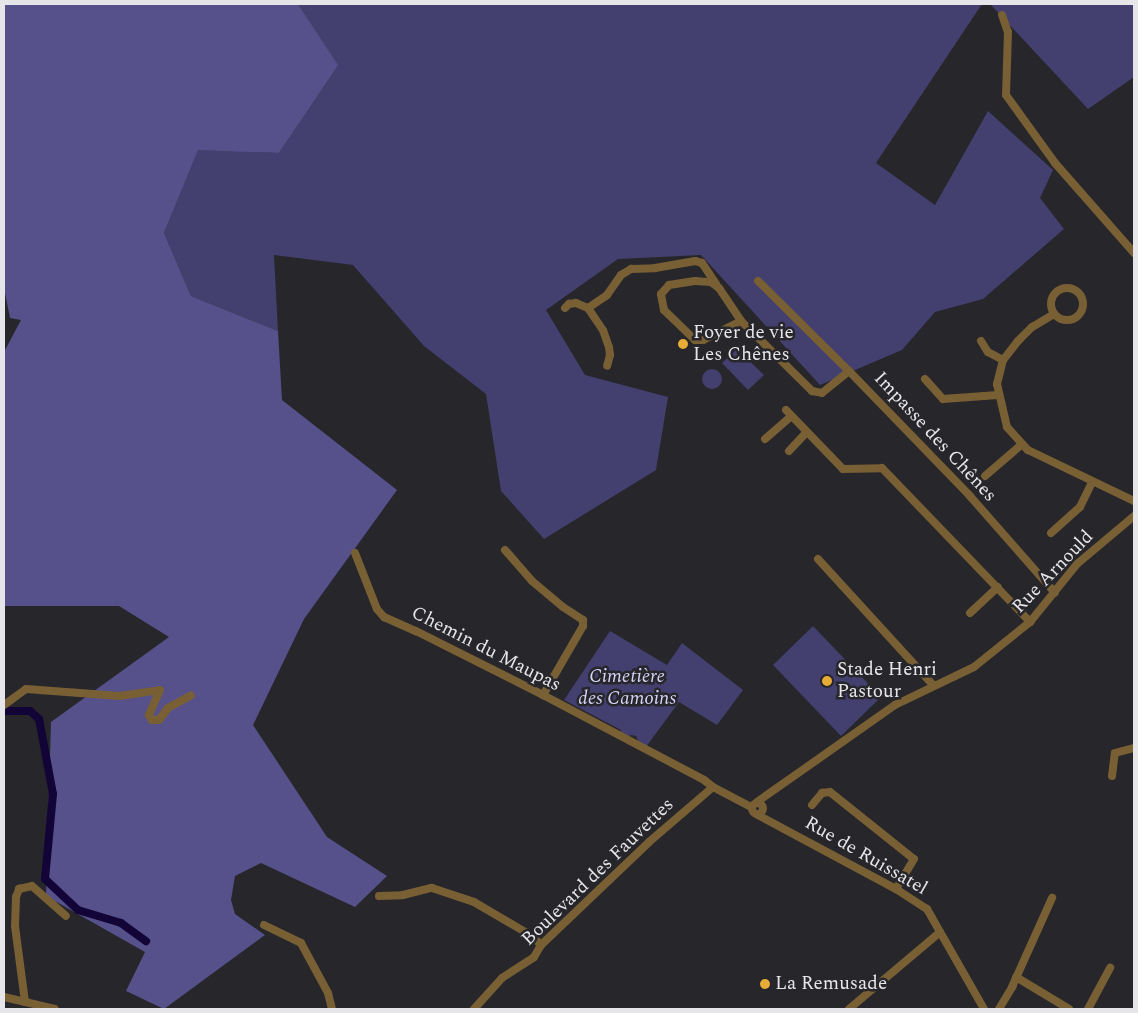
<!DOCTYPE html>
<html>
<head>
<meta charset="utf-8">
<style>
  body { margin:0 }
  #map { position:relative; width:1138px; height:1013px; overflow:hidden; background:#26262b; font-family:Spectral,serif }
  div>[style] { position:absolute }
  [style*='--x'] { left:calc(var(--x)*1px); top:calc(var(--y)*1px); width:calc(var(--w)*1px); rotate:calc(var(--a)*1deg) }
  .green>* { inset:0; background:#433f6e }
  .round { border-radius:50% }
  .forest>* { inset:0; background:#56518b }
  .canal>* { height:8px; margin:-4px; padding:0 4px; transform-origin:4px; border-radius:4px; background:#120437 }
  .minor>* { height:8px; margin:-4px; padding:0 4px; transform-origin:4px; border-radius:4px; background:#785f34 }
  .minor>.ring { margin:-4px; padding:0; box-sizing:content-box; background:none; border:8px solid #785f34; border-radius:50% }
  .dots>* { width:14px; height:14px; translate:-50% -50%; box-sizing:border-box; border:2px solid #26262b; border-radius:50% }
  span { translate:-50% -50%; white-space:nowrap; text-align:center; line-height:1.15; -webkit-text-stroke:5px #26262b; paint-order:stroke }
  .poi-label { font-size:19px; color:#e6e6ea }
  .left { translate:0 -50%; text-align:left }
  .street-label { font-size:19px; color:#e6e6ea }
  .park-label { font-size:19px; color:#d5d4f8; font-style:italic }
  .frame { position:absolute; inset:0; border:5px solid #e6e6ea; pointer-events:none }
</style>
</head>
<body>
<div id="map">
  <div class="green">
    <div style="clip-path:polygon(298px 4px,982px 4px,876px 163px,935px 205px,988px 111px,1053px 170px,1040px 198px,1064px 229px,983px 299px,935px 312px,902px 350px,820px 385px,701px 255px,618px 259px,546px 310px,585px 375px,668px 397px,656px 470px,544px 539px,501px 491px,486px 394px,424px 346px,353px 265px,274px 255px,278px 331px,191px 296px,164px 233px,198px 149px,279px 153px,337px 65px)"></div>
    <div style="clip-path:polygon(990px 4px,1134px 4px,1134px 77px,1088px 109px)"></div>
    <div style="clip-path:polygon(737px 349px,764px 375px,748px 390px,722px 363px)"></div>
    <div class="round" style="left:702px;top:369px;width:20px;height:20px"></div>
    <div style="clip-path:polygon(813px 626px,881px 697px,841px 736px,773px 665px)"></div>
    <div style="clip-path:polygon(610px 631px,667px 665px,682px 643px,743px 690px,717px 725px,679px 702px,646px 747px,639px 743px,636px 736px,631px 735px,627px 737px,620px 733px,621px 730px,564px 700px)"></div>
  </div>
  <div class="forest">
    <div style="clip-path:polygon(4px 4px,298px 4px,338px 65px,279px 153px,198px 150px,164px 233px,191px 296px,278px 331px,282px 400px,397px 490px,304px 619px,253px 725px,327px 837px,387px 876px,355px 907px,261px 863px,235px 876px,231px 900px,235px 914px,265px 935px,164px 1009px,126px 991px,145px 952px,46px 896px,51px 722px,169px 637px,119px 606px,4px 606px,4px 352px,21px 320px,10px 318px,4px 288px)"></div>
  </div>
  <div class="canal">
    <div style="--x:4;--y:711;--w:26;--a:0"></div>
    <div style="--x:30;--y:711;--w:12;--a:42"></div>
    <div style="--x:39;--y:719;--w:5;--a:79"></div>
    <div style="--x:40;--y:724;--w:71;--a:79.5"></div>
    <div style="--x:53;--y:794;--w:85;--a:95.4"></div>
    <div style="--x:45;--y:879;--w:45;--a:43.2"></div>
    <div style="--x:78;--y:910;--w:45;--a:16.8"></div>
    <div style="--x:121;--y:923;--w:31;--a:36"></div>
  </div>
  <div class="minor">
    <div style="--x:1002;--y:15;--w:18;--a:71"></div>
    <div style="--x:1008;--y:32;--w:63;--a:91.8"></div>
    <div style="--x:1006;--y:95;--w:84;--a:54.2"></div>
    <div style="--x:1055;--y:163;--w:120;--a:48.7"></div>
    <div style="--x:758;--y:281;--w:128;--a:44.7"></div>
    <div class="ring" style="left:1051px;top:288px;width:24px;height:24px"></div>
    <div style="--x:565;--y:308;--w:6;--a:-45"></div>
    <div style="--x:569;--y:304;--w:7;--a:-8"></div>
    <div style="--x:576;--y:303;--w:13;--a:23"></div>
    <div style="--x:588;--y:308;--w:23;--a:-34"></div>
    <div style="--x:607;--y:295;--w:24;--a:-55"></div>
    <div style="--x:621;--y:275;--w:12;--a:-31"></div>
    <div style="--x:631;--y:269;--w:24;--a:-2"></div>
    <div style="--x:655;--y:268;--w:41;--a:-9.9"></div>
    <div style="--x:695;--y:261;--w:7;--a:16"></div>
    <div style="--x:702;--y:263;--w:25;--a:56"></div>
    <div style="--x:588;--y:308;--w:27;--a:56"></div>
    <div style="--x:603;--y:330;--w:18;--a:71"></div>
    <div style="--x:609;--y:347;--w:8;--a:83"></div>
    <div style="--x:610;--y:355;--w:11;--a:105"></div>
    <div style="--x:1054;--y:314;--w:26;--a:149"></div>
    <div style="--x:1032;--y:327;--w:20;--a:135"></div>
    <div style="--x:1018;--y:341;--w:24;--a:128"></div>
    <div style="--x:1003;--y:360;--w:25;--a:104"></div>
    <div style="--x:997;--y:384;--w:44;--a:76.9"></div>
    <div style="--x:1007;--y:427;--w:31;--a:48"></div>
    <div style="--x:1028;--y:450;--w:118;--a:25.7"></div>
    <div style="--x:741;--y:321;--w:42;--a:153.4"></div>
    <div style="--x:703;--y:340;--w:8;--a:180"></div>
    <div style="--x:695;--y:340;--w:43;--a:-135.9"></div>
    <div style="--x:664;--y:310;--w:16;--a:-101"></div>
    <div style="--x:661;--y:294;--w:12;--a:-48"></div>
    <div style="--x:669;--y:285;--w:26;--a:-9"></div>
    <div style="--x:695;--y:281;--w:16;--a:4"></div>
    <div style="--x:711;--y:282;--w:10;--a:37"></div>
    <div style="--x:719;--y:288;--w:40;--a:56"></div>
    <div style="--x:741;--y:321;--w:100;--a:44.6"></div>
    <div style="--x:812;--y:391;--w:10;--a:11"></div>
    <div style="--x:822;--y:393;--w:35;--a:-39"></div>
    <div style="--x:849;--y:371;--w:173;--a:45.9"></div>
    <div style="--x:969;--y:495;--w:130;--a:48.7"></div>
    <div style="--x:981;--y:341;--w:13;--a:58"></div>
    <div style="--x:988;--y:352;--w:17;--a:28"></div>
    <div style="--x:925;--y:379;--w:27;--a:48"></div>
    <div style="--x:943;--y:399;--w:55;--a:-4.2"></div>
    <div style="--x:786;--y:410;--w:82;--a:46"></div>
    <div style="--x:843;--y:469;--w:39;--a:-1"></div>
    <div style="--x:882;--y:468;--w:214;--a:46.1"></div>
    <div style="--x:765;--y:439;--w:35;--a:-41"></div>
    <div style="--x:789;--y:451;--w:26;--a:-47"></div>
    <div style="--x:985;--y:476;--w:48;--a:-40.7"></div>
    <div style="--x:1051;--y:533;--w:39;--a:-42"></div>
    <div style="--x:1080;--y:507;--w:28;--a:-64"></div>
    <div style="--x:505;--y:550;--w:41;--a:48.9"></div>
    <div style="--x:532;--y:581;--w:40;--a:40"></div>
    <div style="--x:563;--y:607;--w:24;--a:33"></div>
    <div style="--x:583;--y:620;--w:6;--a:90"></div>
    <div style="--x:583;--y:626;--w:80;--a:120.1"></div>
    <div style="--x:355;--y:553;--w:60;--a:68.6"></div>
    <div style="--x:377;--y:609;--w:11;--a:49"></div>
    <div style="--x:384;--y:617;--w:35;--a:24"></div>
    <div style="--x:416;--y:631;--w:142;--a:26.7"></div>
    <div style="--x:543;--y:695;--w:182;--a:27.8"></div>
    <div style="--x:704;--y:780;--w:11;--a:38"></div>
    <div style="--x:818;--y:559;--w:171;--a:47.6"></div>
    <div style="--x:970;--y:613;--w:38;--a:-43"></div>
    <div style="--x:4;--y:705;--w:27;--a:-36"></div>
    <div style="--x:26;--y:689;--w:94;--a:4.3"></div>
    <div style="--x:120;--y:696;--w:40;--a:-8.5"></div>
    <div style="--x:160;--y:690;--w:27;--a:114"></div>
    <div style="--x:149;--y:715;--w:6;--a:59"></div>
    <div style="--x:152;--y:720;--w:7;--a:0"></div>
    <div style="--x:159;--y:720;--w:15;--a:-53"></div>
    <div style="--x:168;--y:708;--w:26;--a:-29"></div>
    <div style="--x:1112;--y:776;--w:23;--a:-83"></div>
    <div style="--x:1115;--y:753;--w:20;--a:-15"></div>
    <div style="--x:757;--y:802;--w:169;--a:-35.1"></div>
    <div style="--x:895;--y:705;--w:88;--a:-25.7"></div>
    <div style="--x:974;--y:667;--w:72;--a:-38.8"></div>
    <div style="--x:1030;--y:622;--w:75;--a:-51"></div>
    <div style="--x:1077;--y:564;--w:75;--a:-40.1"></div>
    <div class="ring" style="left:751.5px;top:802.5px;width:3px;height:3px"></div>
    <div style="--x:812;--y:805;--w:16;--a:-50"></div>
    <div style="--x:822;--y:793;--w:8;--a:-7"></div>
    <div style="--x:830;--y:792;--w:107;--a:38.6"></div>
    <div style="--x:914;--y:859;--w:35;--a:121"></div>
    <div style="--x:756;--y:814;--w:159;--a:28.2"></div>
    <div style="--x:896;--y:889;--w:37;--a:33"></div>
    <div style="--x:927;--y:909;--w:115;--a:60.3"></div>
    <div style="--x:379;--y:896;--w:24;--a:-2"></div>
    <div style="--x:403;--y:895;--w:30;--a:-14"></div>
    <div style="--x:432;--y:888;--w:44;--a:18.4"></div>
    <div style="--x:474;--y:902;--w:67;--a:30.4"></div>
    <div style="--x:532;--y:936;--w:13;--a:45"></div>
    <div style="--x:264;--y:925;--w:41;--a:25.9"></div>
    <div style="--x:301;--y:943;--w:57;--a:61.6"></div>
    <div style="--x:328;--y:993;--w:16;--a:76"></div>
    <div style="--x:1016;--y:977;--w:62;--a:31.1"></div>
    <div style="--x:4;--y:997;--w:52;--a:13.2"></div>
    <div style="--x:25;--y:1002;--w:77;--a:-97.5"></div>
    <div style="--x:15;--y:926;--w:29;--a:-88"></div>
    <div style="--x:16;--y:897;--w:9;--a:-69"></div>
    <div style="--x:19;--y:889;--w:13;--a:-13"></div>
    <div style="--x:32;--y:886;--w:45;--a:41.4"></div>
    <div style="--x:474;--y:1009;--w:42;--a:-47.9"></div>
    <div style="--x:502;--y:978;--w:38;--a:-33"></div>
    <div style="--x:534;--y:957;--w:14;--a:-60"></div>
    <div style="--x:541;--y:945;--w:149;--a:-43.6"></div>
    <div style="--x:649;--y:842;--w:84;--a:-40.7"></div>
    <div style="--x:713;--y:787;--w:43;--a:27.8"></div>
    <div style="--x:849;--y:1009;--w:119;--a:-40.2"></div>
    <div style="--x:999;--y:1009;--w:26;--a:-59"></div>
    <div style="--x:1012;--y:987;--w:98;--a:-65.8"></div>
    <div style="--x:1088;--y:1009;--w:47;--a:-61.8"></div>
  </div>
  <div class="dots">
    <div style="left:683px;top:344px;background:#e7ac36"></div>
    <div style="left:827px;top:681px;background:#e7ac36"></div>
    <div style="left:765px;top:984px;background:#e7ac36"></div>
  </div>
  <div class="poi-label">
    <span class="left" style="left:693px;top:344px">Foyer de vie<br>Les Chênes</span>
    <span class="left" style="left:837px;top:681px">Stade Henri<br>Pastour</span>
    <span class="left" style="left:775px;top:984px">La Remusade</span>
  </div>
  <div class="street-label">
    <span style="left:935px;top:437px;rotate:47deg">Impasse des Chênes</span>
    <span style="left:1053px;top:572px;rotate:-46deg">Rue Arnould</span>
    <span style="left:486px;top:649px;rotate:27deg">Chemin du Maupas</span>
    <span style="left:866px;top:856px;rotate:30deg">Rue de Ruissatel</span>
    <span style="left:598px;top:872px;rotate:-44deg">Boulevard des Fauvettes</span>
  </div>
  <div class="park-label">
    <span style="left:627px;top:688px">Cimetière<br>des Camoins</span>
  </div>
  <div class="frame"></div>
</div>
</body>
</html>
